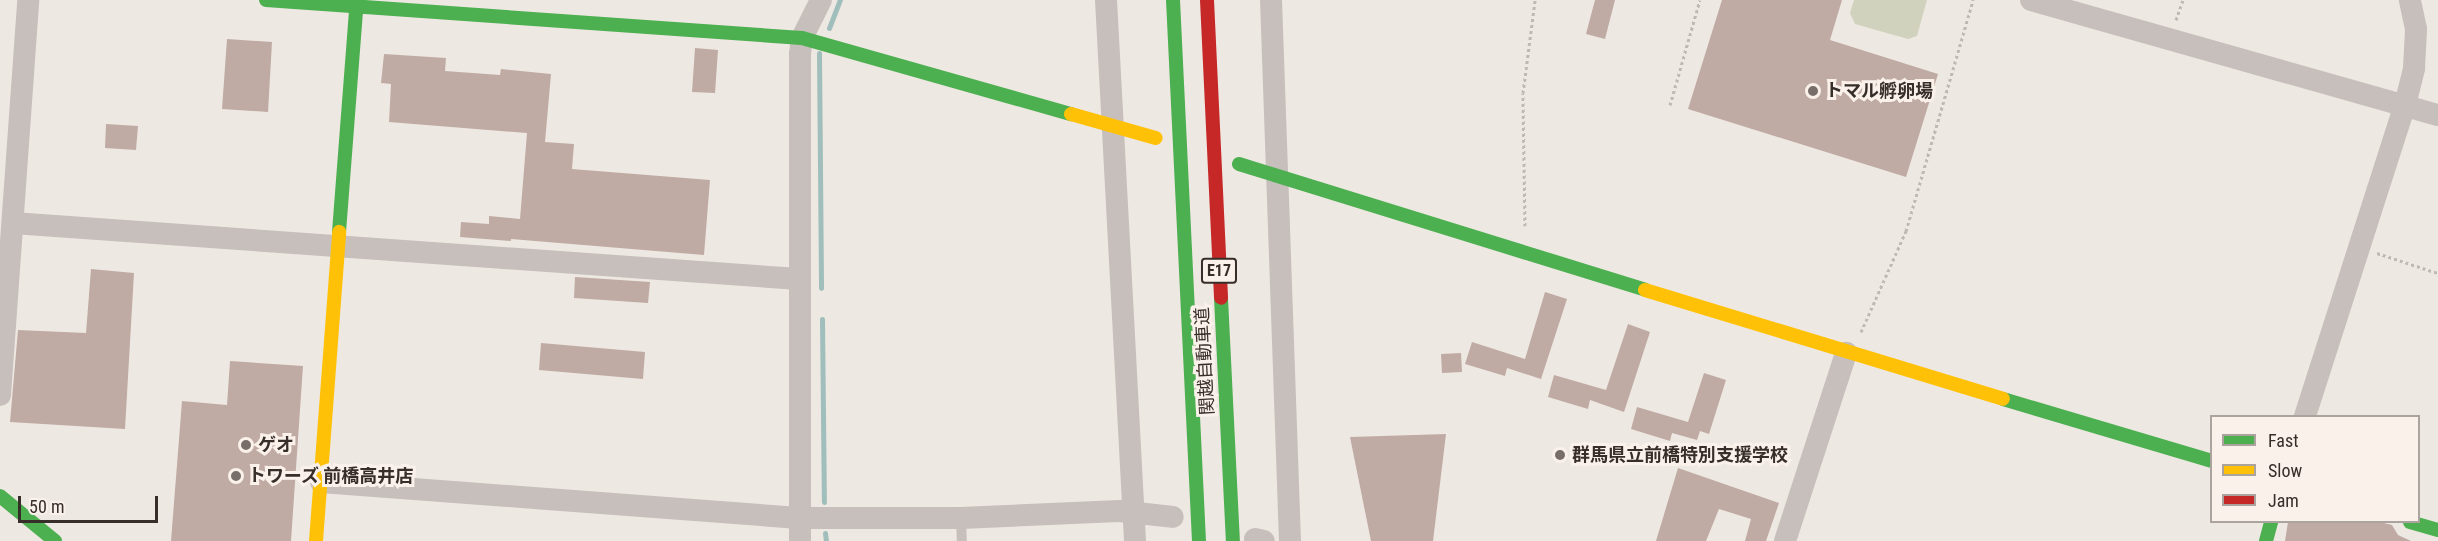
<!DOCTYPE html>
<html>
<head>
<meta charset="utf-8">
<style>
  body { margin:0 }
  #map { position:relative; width:2438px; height:541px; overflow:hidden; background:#eee8e2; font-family:"Roboto Condensed","Noto Sans JP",sans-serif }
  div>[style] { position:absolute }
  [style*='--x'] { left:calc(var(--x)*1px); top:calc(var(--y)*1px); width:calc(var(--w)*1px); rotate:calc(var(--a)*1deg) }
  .green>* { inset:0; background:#d0d2bd }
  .stream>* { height:5px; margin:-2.5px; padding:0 2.5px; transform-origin:2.5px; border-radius:2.5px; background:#a0bfbc }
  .building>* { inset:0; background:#c0aba4 }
  .path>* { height:3px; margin-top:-1.5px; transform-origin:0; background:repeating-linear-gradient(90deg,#bfb8b3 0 3px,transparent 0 6px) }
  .lane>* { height:10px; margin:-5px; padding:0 5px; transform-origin:5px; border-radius:5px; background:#c6bfbb }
  .street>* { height:22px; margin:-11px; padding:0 11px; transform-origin:11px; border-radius:11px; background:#c6bfbb }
  .fast>* { height:14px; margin:-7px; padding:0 7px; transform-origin:7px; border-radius:7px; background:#4caf50 }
  .slow>* { height:14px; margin:-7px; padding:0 7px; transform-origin:7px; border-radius:7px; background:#ffc107 }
  .jam>* { height:14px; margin:-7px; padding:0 7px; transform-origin:7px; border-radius:7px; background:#c62828 }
  .dots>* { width:16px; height:16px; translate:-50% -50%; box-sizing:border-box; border:3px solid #f9f1ea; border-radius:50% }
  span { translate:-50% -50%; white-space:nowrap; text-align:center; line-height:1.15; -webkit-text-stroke:6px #f9f1ea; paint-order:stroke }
  .shield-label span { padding:2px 4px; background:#f9f1ea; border:2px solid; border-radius:4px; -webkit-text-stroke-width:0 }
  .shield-label { font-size:16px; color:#372d29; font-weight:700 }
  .poi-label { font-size:18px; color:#372d29; font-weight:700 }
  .left { translate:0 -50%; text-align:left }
  .street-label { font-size:18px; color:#372d29 }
  .legend { position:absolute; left:2210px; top:415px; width:210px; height:108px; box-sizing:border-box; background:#f9f1ea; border:2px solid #aba39d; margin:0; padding:8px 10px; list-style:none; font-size:18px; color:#372d29 }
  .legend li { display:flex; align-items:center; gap:12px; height:30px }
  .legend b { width:30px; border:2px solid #aba39d }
  .scale { position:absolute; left:18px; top:496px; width:140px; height:27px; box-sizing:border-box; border:3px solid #372d29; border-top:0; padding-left:8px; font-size:18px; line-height:21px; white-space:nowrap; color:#372d29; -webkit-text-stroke:4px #f9f1ea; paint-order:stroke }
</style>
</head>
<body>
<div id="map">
  <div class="green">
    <div style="clip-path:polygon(1854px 0,1927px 0,1917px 36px,1908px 39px,1855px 24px,1850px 13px)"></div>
  </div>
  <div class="stream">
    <div style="--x:829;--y:28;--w:30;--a:-69"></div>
    <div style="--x:819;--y:53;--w:235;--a:89.5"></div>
    <div style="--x:822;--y:319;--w:183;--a:89.4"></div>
    <div style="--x:825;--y:533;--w:8;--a:83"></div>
  </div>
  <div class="building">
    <div style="clip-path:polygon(1595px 0,1615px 0,1605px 39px,1586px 34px)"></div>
    <div style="clip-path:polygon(1722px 0,1842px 0,1830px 40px,1938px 74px,1906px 177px,1688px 109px)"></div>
    <div style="clip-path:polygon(227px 39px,272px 42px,268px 112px,222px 109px)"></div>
    <div style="clip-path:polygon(695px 48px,718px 50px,715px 93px,692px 92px)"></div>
    <div style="clip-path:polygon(384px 54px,446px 58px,445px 71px,500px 75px,501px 69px,551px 74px,545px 142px,574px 144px,572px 169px,710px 180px,704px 255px,511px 239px,511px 241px,460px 237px,461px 222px,489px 224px,489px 216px,520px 219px,527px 133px,389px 122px,391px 84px,381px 83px)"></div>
    <div style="clip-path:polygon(106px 124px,138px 126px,136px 150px,105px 148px)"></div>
    <div style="clip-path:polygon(91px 269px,134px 273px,125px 429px,10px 422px,18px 330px,86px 333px)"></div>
    <div style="clip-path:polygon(575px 277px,650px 282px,648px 303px,574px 298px)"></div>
    <div style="clip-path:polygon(1545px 292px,1567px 299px,1541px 379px,1507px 368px,1505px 376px,1465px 364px,1472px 342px,1525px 359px)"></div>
    <div style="clip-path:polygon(1628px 324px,1650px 332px,1624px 412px,1590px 400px,1588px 409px,1548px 397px,1554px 375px,1606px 390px)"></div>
    <div style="clip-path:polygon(541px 343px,645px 352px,643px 379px,539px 370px)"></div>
    <div style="clip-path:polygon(1461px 353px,1462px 372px,1442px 373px,1441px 354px)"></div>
    <div style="clip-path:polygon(230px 361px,303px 366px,291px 541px,171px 541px,182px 401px,227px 405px)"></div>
    <div style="clip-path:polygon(1704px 373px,1726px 380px,1709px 434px,1700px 431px,1697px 440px,1672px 433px,1670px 441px,1631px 429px,1637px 407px,1688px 422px)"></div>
    <div style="clip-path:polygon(1446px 434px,1433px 541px,1371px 541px,1350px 437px)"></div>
    <div style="clip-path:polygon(1678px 468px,1779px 503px,1766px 541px,1745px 541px,1751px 519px,1719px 509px,1706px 541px,1656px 541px)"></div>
    <div style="clip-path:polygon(2288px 522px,2380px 522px,2392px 525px,2398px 535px,2411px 541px,2285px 541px)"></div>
  </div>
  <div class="path">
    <div style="--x:2176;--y:20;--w:21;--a:-71"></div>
    <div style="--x:1670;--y:105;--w:109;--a:-74.1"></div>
    <div style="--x:1525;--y:226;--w:133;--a:-90.9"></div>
    <div style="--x:1523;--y:93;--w:94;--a:-82.6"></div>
    <div style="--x:2377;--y:253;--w:64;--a:18.2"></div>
    <div style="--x:1861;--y:332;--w:111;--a:-66"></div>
    <div style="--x:1906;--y:231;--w:241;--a:-73.8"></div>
  </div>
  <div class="lane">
    <div style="--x:961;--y:518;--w:23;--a:88"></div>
  </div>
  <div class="street">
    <div style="--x:1106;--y:0;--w:542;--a:86.93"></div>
    <div style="--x:1271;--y:0;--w:541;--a:87.99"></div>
    <div style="--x:2031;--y:0;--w:423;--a:15.8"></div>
    <div style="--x:13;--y:223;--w:788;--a:4.08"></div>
    <div style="--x:0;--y:395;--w:396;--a:-85.9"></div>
    <div style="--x:2305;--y:416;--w:327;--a:-72.2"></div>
    <div style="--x:2405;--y:105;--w:38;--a:-76"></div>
    <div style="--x:2414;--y:68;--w:39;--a:-87"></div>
    <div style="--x:2416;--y:29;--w:30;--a:-102"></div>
    <div style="--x:321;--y:482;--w:479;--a:4.3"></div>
    <div style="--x:799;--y:518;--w:162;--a:0"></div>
    <div style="--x:961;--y:518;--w:158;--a:-2.5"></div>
    <div style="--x:1119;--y:511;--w:54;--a:6.3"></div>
    <div style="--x:1255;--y:539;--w:9;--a:13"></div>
    <div style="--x:800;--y:541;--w:487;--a:-90"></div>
    <div style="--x:800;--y:54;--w:16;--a:-83"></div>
    <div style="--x:802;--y:38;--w:42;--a:-63.4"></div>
    <div style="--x:1785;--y:541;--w:198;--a:-72"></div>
  </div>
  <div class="fast">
    <div style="--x:266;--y:0;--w:537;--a:4.06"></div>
    <div style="--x:802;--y:38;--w:280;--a:15.8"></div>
    <div style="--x:1173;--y:0;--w:542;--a:87.25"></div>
    <div style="--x:1239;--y:164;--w:425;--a:17.2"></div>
    <div style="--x:339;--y:232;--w:233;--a:-85.6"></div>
    <div style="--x:1221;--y:298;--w:243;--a:87.2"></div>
    <div style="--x:2003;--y:399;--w:218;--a:16.5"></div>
    <div style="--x:0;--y:496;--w:71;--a:39.3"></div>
    <div style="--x:2410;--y:522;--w:29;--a:16"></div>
    <div style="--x:2266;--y:541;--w:20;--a:-75"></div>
  </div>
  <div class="slow">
    <div style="--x:1071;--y:114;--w:88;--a:15.8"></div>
    <div style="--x:1645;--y:290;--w:374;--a:16.9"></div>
    <div style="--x:316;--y:541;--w:310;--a:-85.7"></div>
  </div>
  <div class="jam">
    <div style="--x:1207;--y:0;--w:298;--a:87.3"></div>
  </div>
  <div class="dots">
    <div style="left:1813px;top:91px;background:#776e6a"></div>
    <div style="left:246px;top:445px;background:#776e6a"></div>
    <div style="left:1560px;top:455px;background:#776e6a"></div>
    <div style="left:236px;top:476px;background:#776e6a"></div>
  </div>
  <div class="shield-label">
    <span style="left:1219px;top:271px">E17</span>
  </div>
  <div class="poi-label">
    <span class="left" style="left:1825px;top:91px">トマル孵卵場</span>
    <span class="left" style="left:258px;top:445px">ゲオ</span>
    <span class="left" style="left:1572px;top:455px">群馬県立前橋特別支援学校</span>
    <span class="left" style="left:248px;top:476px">トワーズ 前橋高井店</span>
  </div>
  <div class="street-label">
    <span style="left:1205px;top:361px;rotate:-93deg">関越自動車道</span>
  </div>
  <ul class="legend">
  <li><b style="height:8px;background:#4caf50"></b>Fast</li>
  <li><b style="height:8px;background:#ffc107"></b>Slow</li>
  <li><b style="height:8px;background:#c62828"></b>Jam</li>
  </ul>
  <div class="scale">50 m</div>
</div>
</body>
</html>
